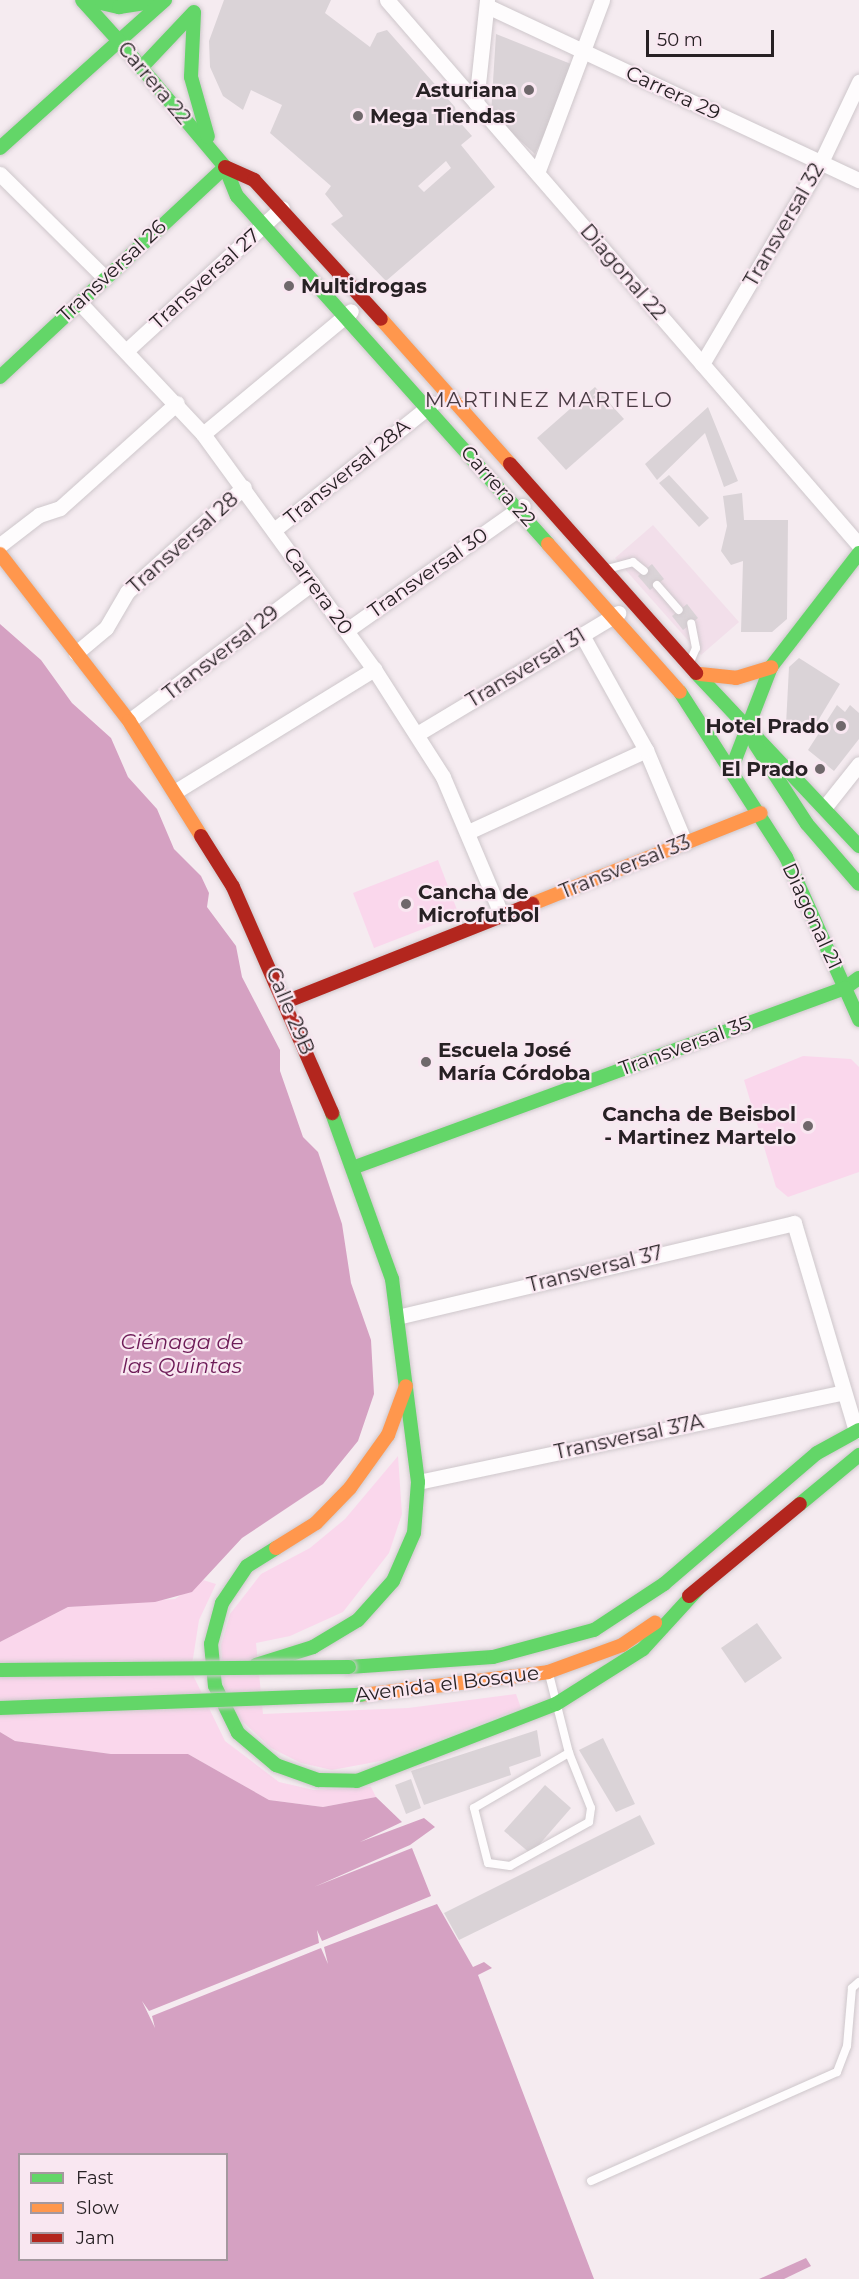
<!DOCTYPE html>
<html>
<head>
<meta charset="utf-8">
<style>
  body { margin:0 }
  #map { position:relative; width:859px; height:2279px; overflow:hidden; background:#f5ebf0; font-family:Montserrat,sans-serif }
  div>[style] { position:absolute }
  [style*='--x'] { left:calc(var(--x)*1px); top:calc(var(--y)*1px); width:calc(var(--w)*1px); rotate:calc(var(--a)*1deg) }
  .built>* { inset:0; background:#f2dfea }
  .green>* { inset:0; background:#fad7ec }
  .water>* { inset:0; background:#d5a1c2 }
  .building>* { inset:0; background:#dad3d7 }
  .roads { filter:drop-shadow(0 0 2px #cec7cb) drop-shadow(0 0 2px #cec7cb) }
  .lane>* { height:8px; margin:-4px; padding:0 4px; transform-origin:4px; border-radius:4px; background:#fefcfd }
  .street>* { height:15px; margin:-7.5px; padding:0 7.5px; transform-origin:7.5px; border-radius:7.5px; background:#fefcfd }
  .fast>* { height:14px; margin:-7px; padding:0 7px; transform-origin:7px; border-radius:7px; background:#63d668 }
  .slow>* { height:14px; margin:-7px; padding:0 7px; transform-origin:7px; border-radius:7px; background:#ff974d }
  .jam>* { height:14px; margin:-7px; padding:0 7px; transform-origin:7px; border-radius:7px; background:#b3261e }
  .bridges { filter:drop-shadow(0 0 2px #cec7cb) drop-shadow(0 0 2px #cec7cb) }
  .fast-bridge>* { height:14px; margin:-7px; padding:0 7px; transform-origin:7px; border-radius:7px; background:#63d668 }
  .dots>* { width:16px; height:16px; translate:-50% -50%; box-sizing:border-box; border:3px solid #f9e7f1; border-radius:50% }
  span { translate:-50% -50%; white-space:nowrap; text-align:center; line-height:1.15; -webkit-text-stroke:4.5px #f9e7f1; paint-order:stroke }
  .street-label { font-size:20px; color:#272124 }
  .poi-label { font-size:20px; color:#272124; font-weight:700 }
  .right { translate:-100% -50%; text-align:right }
  .left { translate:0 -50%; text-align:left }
  .neighbourhood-label { font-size:21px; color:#493b43; letter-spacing:1.5px }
  .water-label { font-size:21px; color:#6d1b57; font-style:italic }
  .legend { position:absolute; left:18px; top:2153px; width:210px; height:108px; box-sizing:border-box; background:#f9e7f1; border:2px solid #a5989f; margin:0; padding:8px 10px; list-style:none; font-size:18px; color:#272124 }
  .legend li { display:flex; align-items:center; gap:12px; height:30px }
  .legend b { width:30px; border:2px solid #a5989f }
  .scale { position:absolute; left:646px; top:30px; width:128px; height:27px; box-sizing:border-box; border:3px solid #272124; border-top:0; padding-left:8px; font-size:18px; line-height:21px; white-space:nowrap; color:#272124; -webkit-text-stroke:4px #f9e7f1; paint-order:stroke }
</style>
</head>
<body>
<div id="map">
  <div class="built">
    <div style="clip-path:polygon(653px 525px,739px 622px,701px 655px,615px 558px)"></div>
  </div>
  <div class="green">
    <div style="clip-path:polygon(438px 860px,459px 915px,374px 948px,353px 893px)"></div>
    <div style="clip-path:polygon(803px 1056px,851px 1059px,859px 1067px,859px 1172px,788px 1197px,776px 1187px,744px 1080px)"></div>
    <div style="clip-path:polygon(398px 1456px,402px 1514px,389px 1553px,343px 1612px,290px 1636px,256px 1643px,263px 1714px,408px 1708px,516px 1694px,521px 1708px,386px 1760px,332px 1770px,301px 1763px,271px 1748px,239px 1718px,224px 1688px,221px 1645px,230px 1614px,261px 1574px,310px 1548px,345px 1519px)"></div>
    <div style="clip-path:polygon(203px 1580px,216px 1584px,199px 1620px,191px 1671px,225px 1741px,279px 1782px,314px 1790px,371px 1787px,376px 1797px,323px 1807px,269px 1800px,188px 1754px,111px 1754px,15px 1741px,0 1732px,0 1642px,68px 1607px,175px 1599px)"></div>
  </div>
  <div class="water">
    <div style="clip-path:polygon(0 624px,41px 660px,72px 703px,111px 738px,128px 777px,157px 809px,174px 849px,201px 876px,209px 893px,207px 907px,236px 946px,242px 977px,280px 1050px,280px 1071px,303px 1137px,318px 1152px,342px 1224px,351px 1283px,371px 1340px,374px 1394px,358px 1441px,323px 1484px,242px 1538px,192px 1592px,155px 1602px,68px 1607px,0 1642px)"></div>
    <div style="clip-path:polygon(evenodd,0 1732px,15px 1741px,111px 1754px,188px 1754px,269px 1800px,323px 1807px,376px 1797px,402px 1822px,360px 1842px,424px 1818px,435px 1827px,410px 1845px,314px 1887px,412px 1848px,431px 1896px,322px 1941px,317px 1930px,319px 1943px,149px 2011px,142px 2001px,155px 2028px,152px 2016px,321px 1948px,328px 1964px,324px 1947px,437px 1904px,473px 1967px,484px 1962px,492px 1968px,478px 1975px,594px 2279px,0 2279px,0 1732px,20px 2154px,226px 2154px,226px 2260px,20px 2260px,20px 2154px)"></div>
    <div style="clip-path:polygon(806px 2258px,811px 2266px,784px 2279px,759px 2279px)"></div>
  </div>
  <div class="building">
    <div style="clip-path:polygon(evenodd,224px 0,331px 0,325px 13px,370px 47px,377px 33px,387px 30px,455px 107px,457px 119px,472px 136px,461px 145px,495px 187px,386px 281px,331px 224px,343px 216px,325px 194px,331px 186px,270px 133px,282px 105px,251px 90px,243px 110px,223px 96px,210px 67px,209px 41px,224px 0,446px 161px,451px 168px,424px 192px,418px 186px,446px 161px)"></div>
    <div style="clip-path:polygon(496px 34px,576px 66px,535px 154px,491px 114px)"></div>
    <div style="clip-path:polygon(595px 387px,624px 419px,566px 470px,537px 438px)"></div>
    <div style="clip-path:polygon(708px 407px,738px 481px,724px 487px,705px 433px,657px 480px,645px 464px)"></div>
    <div style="clip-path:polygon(669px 475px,709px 518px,699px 527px,659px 483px)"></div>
    <div style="clip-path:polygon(742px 493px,744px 520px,788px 520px,787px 619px,772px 632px,741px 632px,743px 561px,731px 565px,721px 551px,727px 526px,723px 496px)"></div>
    <div style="clip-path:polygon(652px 564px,664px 579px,650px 590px,638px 576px)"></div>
    <div style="clip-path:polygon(687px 604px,698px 618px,683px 630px,672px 616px)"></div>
    <div style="clip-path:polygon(799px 658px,840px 684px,813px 729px,786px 725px,789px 667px)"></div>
    <div style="clip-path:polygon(837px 705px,845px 712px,850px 705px,859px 713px,859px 739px,834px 771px,808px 750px)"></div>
    <div style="clip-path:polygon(757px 1623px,782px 1658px,745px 1683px,721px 1648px)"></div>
    <div style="clip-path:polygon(537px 1730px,541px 1756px,509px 1767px,511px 1775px,424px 1805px,411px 1771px)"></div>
    <div style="clip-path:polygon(603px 1738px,635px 1804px,616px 1812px,579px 1750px)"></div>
    <div style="clip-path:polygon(411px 1779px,421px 1808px,406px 1814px,395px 1785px)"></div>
    <div style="clip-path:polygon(545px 1785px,571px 1808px,531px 1854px,504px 1831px)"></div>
    <div style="clip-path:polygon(640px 1815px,655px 1844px,459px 1940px,444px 1913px)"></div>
  </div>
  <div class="roads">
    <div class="lane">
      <div style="--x:607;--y:569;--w:27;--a:-15"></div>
      <div style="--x:633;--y:562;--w:14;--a:39"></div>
      <div style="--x:657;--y:585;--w:33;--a:49"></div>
      <div style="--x:690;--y:662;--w:15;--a:-67"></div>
      <div style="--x:696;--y:648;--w:25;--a:-101"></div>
      <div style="--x:549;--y:1674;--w:81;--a:75.8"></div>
      <div style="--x:569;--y:1753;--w:59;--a:68.2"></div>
      <div style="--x:591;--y:1808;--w:14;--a:98"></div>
      <div style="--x:589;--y:1822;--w:90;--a:150.9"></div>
      <div style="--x:510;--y:1866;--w:22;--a:-172"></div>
      <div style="--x:488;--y:1863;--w:57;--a:-104.3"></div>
      <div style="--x:474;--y:1808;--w:110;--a:-30.1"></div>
      <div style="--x:591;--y:2181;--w:269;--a:-23.9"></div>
      <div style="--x:837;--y:2072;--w:28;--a:-69"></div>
      <div style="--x:847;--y:2046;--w:58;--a:-85.1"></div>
      <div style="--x:852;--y:1988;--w:9;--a:-41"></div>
    </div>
    <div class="street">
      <div style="--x:387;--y:0;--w:721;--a:49.11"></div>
      <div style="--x:487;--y:6;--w:411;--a:25.1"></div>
      <div style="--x:476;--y:103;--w:104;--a:-83.9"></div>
      <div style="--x:537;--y:173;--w:185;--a:-69.4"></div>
      <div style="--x:0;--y:174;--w:148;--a:44.7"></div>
      <div style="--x:79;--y:302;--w:181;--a:46.8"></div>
      <div style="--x:203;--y:434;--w:291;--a:54"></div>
      <div style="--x:374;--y:669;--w:128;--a:57.4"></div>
      <div style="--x:443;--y:777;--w:151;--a:67"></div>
      <div style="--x:127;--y:350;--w:210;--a:-42.5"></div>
      <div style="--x:702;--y:364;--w:234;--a:-59.5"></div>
      <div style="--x:821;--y:162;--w:89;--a:-64.6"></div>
      <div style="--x:203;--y:434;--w:192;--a:-39.7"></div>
      <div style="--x:274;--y:530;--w:203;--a:-38.6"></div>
      <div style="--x:0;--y:545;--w:49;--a:-37.6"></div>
      <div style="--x:39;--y:515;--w:22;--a:-18"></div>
      <div style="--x:60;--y:508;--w:157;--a:-41.9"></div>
      <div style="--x:347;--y:630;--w:215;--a:-35.2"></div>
      <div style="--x:76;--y:653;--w:39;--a:-40"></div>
      <div style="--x:106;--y:628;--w:42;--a:-59.7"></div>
      <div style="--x:127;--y:592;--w:157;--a:-41.9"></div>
      <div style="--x:129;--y:721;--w:229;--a:-37"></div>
      <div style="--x:417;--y:734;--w:235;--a:-31"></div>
      <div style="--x:646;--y:750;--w:101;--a:67.2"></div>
      <div style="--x:176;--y:791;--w:233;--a:-31.6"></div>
      <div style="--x:824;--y:808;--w:56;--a:-51.5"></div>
      <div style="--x:468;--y:832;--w:196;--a:-24.7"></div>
      <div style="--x:646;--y:750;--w:132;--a:-119.1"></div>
      <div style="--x:397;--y:1317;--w:408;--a:-13.3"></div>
      <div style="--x:794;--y:1223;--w:217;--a:73.4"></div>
      <div style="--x:418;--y:1482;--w:432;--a:-11.9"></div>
    </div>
    <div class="fast">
      <div style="--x:88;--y:0;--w:32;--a:13"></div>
      <div style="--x:119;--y:7;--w:46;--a:-8.8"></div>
      <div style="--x:165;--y:0;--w:62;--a:138.3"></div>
      <div style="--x:119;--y:41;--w:165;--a:49.9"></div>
      <div style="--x:225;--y:167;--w:31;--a:68"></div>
      <div style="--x:237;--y:196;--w:467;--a:48.2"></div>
      <div style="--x:194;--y:13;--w:64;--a:92.7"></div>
      <div style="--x:191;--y:77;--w:62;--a:74.2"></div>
      <div style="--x:141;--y:68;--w:77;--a:-46.6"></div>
      <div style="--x:0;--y:148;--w:160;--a:-42"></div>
      <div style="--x:119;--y:41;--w:55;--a:-132.1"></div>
      <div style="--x:0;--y:377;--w:308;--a:-43"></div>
      <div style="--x:696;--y:673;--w:238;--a:46.7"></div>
      <div style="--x:680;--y:692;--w:196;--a:57.3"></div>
      <div style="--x:786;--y:857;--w:144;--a:65.8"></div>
      <div style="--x:845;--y:988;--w:17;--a:-36"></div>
      <div style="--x:755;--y:744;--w:95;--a:57"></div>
      <div style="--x:807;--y:824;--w:79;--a:49.1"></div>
      <div style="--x:733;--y:765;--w:105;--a:-68.8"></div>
      <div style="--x:771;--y:667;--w:144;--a:-52.3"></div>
      <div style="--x:355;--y:1167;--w:522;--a:-20.07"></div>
      <div style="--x:845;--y:988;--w:35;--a:66"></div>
      <div style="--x:800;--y:1504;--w:77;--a:-39.7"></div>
      <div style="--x:276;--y:1548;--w:34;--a:148"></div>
      <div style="--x:247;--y:1566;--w:45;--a:124"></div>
      <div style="--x:222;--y:1603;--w:42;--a:105"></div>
      <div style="--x:211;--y:1644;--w:42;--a:84.6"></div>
      <div style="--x:215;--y:1686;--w:52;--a:63.9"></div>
      <div style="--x:238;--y:1733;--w:50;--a:40.1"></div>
      <div style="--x:276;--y:1765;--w:45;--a:19.7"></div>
      <div style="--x:318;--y:1780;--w:39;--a:1"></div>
      <div style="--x:357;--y:1781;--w:213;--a:-21.2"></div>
      <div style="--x:556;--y:1704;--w:103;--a:-32.3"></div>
      <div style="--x:643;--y:1649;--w:81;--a:-47.5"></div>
      <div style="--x:256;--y:1665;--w:60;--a:-17.5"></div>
      <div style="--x:313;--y:1647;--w:52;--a:-31"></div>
      <div style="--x:358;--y:1620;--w:52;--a:-48.1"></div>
      <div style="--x:393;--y:1581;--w:52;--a:-66.4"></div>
      <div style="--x:414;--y:1533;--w:51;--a:-85.5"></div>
      <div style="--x:418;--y:1482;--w:205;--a:-97.3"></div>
      <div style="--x:392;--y:1279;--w:177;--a:-109.9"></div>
      <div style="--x:349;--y:1667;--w:144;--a:-4"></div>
      <div style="--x:493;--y:1657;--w:105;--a:-15"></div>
      <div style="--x:594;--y:1630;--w:84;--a:-33.3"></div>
      <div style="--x:664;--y:1584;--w:201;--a:-40.6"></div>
      <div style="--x:817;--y:1453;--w:48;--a:-28.7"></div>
    </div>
    <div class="slow">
      <div style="--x:381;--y:319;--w:194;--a:48.3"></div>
      <div style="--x:548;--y:544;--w:198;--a:48.3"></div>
      <div style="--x:0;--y:554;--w:211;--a:52.3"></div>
      <div style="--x:129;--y:721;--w:136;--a:57.9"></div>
      <div style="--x:700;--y:674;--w:36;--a:6"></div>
      <div style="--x:736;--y:678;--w:37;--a:-17"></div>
      <div style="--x:532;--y:904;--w:246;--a:-21.7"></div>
      <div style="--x:276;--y:1548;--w:47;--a:-32"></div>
      <div style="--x:316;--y:1523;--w:49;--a:-45.8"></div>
      <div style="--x:350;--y:1488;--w:65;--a:-54.4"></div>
      <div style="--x:388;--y:1435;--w:52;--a:-69.8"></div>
      <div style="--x:362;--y:1695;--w:187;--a:-7"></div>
      <div style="--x:548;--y:1672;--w:79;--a:-20"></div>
      <div style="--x:622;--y:1645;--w:40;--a:-34"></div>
    </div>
    <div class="jam">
      <div style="--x:225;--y:167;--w:32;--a:24"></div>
      <div style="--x:254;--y:180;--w:188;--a:47.6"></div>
      <div style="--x:510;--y:464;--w:280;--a:48.3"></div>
      <div style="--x:201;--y:836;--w:60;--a:57.9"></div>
      <div style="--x:233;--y:887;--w:247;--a:66.3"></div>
      <div style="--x:288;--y:1001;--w:263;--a:-21.7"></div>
      <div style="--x:689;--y:1596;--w:144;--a:-39.7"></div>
    </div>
  </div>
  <div class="bridges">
    <div class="fast-bridge">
      <div style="--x:0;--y:1670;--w:349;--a:-0.5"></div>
      <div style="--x:0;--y:1708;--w:362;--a:-2.1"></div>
    </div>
  </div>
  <div class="dots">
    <div style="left:529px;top:90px;background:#6f686b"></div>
    <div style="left:358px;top:116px;background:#6f686b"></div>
    <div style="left:289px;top:286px;background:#6f686b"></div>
    <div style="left:841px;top:726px;background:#6f686b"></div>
    <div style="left:820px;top:769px;background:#6f686b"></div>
    <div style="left:406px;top:904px;background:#6f686b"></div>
    <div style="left:426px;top:1062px;background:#6f686b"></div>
    <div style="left:808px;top:1126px;background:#6f686b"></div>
  </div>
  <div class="street-label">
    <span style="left:154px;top:83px;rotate:50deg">Carrera 22</span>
    <span style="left:673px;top:93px;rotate:25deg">Carrera 29</span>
    <span style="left:784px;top:225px;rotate:-60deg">Transversal 32</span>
    <span style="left:112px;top:271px;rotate:-43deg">Transversal 26</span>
    <span style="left:623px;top:272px;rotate:49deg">Diagonal 22</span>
    <span style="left:205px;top:279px;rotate:-42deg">Transversal 27</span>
    <span style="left:347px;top:472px;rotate:-39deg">Transversal 28A</span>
    <span style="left:498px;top:486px;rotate:48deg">Carrera 22</span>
    <span style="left:183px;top:543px;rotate:-42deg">Transversal 28</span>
    <span style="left:428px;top:573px;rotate:-35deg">Transversal 30</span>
    <span style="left:318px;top:591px;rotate:54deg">Carrera 20</span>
    <span style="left:221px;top:653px;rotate:-38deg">Transversal 29</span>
    <span style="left:526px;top:668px;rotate:-31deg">Transversal 31</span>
    <span style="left:625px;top:867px;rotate:-22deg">Transversal 33</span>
    <span style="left:812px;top:916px;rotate:65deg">Diagonal 21</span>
    <span style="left:290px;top:1011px;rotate:67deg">Calle 29B</span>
    <span style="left:685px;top:1046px;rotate:-20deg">Transversal 35</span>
    <span style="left:595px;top:1269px;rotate:-14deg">Transversal 37</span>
    <span style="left:629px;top:1437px;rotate:-12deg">Transversal 37A</span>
    <span style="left:447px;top:1684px;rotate:-7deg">Avenida el Bosque</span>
  </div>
  <div class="poi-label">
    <span class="right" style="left:517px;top:90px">Asturiana</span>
    <span class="left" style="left:370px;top:116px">Mega Tiendas</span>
    <span class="left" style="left:301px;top:286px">Multidrogas</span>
    <span class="right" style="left:829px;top:726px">Hotel Prado</span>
    <span class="right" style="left:808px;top:769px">El Prado</span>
    <span class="left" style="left:418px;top:904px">Cancha de<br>Microfutbol</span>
    <span class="left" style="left:438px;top:1062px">Escuela José<br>María Córdoba</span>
    <span class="right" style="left:796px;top:1126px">Cancha de Beisbol<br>- Martinez Martelo</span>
  </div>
  <div class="neighbourhood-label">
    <span style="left:549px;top:400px">MARTINEZ MARTELO</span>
  </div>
  <div class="water-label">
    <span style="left:182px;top:1354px">Ciénaga de<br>las Quintas</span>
  </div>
  <ul class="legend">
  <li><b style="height:8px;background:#63d668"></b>Fast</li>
  <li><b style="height:8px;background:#ff974d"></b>Slow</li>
  <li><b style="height:8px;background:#b3261e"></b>Jam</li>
  </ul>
  <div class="scale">50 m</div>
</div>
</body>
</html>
